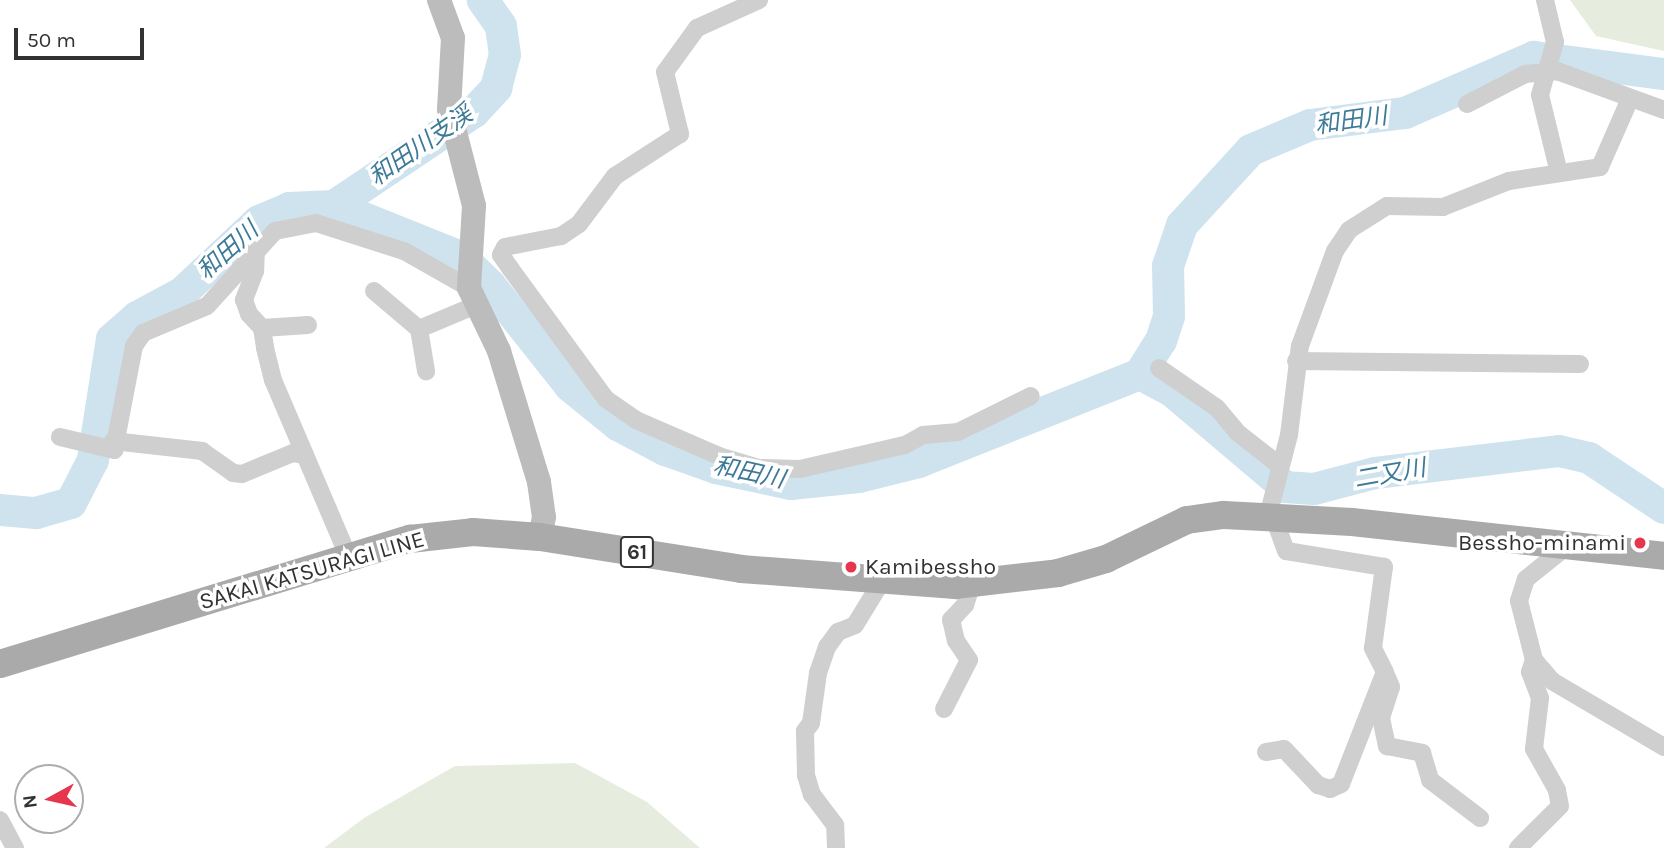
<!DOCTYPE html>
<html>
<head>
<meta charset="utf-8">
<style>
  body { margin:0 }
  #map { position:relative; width:1664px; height:848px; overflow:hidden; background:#fff; font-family:Karla,"Noto Sans JP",sans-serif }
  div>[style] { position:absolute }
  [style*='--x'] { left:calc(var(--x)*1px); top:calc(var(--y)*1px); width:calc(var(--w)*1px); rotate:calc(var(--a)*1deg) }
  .green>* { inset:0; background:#e6ecde }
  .river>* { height:32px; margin:-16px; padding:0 16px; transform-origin:16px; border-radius:16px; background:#cee3ee }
  .street>* { height:18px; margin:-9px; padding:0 9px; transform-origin:9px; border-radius:9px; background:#cfcfcf }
  .secondary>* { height:24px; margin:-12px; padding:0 12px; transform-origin:12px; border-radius:12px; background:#bcbcbc }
  .primary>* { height:28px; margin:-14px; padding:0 14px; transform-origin:14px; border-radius:14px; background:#aaa }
  .dots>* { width:19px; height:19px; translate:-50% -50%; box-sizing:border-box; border:4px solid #fff; border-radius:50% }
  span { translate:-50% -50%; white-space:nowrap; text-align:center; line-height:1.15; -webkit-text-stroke:7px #fff; paint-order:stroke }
  .shield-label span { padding:2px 5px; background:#fff; border:2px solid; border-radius:5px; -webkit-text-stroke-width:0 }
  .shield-label { font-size:21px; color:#323232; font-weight:700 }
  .poi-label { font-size:23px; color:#323232 }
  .right { translate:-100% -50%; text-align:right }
  .left { translate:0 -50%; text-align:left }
  .street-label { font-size:23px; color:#323232 }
  .water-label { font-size:24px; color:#3d7a97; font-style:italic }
  .north { position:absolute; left:14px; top:764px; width:70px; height:70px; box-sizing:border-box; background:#fff; border:2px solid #adadad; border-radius:50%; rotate:262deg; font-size:19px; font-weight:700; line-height:28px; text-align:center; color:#323232 }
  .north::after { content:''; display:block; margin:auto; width:24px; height:32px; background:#e8354e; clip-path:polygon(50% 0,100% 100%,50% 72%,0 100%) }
  .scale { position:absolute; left:14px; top:28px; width:130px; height:32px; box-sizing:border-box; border:4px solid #323232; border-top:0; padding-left:9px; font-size:21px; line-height:24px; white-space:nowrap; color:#323232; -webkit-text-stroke:5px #fff; paint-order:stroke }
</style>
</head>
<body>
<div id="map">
  <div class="green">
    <div style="clip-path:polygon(1570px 0,1664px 0,1664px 51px,1596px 36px)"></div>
    <div style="clip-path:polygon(575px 763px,647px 802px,700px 848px,324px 848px,364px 818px,455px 766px)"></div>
  </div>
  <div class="river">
    <div style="--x:334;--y:206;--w:169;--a:-33.9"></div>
    <div style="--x:474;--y:112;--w:33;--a:-47"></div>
    <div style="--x:496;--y:88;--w:34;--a:-75"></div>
    <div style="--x:505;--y:55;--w:29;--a:-98"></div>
    <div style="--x:501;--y:26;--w:32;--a:-125"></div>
    <div style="--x:1140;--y:374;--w:36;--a:28"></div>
    <div style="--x:1172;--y:391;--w:148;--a:40.3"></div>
    <div style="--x:1285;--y:487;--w:29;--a:4"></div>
    <div style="--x:1314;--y:489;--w:63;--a:-14.7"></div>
    <div style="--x:1375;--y:473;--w:185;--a:-6.8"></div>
    <div style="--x:1559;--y:451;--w:31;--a:13"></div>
    <div style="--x:1589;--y:458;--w:90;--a:33.7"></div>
    <div style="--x:0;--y:510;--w:36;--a:5"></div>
    <div style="--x:36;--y:513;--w:36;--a:-16"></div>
    <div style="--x:71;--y:503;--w:48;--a:-62.9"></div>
    <div style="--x:93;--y:460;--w:122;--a:-81.1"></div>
    <div style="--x:112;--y:339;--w:33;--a:-41"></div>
    <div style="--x:137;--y:317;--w:51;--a:-28.1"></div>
    <div style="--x:182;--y:293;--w:105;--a:-43.1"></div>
    <div style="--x:259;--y:221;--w:33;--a:-23"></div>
    <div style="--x:289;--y:208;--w:45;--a:-2.5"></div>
    <div style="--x:334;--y:206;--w:137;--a:21.9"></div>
    <div style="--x:461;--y:257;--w:40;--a:44"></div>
    <div style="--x:490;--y:285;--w:129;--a:51.6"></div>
    <div style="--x:570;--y:386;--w:62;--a:39.1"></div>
    <div style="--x:618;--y:425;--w:53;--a:28"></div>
    <div style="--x:665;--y:450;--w:54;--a:19.4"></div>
    <div style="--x:716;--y:468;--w:77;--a:12"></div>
    <div style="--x:791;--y:484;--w:68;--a:-5.9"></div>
    <div style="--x:859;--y:477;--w:62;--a:-14"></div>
    <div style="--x:919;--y:462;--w:238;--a:-21.7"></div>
    <div style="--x:1140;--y:374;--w:39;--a:-58"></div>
    <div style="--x:1161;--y:341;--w:26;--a:-72"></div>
    <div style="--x:1169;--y:316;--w:50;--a:-91.1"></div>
    <div style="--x:1168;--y:266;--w:43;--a:-71.1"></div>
    <div style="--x:1182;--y:225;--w:102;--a:-47.4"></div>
    <div style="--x:1251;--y:150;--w:64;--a:-23"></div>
    <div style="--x:1310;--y:125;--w:96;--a:-7.2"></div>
    <div style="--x:1405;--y:113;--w:141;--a:-23.5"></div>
    <div style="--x:1534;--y:57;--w:131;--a:7.5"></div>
  </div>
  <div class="street">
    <div style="--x:759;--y:0;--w:68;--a:155.7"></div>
    <div style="--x:697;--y:28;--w:54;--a:126"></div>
    <div style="--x:665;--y:72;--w:64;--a:76.4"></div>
    <div style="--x:680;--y:134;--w:77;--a:147.1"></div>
    <div style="--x:615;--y:176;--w:60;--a:126.9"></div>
    <div style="--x:579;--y:224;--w:22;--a:146"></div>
    <div style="--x:561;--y:236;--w:57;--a:168.9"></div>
    <div style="--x:505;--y:247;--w:9;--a:117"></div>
    <div style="--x:501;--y:255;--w:16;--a:55"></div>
    <div style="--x:510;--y:268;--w:162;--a:53.8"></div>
    <div style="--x:606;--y:399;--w:37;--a:35"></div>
    <div style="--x:636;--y:420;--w:90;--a:23.4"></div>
    <div style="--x:719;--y:456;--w:42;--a:16.7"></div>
    <div style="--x:759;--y:468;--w:41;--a:1.4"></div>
    <div style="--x:800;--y:469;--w:108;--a:-12.9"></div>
    <div style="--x:905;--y:445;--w:21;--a:-29"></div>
    <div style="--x:923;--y:435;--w:35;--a:-5"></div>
    <div style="--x:958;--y:432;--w:81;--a:-26.3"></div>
    <div style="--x:1545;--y:0;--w:43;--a:76.6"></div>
    <div style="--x:1555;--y:42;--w:55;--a:105.8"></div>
    <div style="--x:1540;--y:95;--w:80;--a:76.3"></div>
    <div style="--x:1467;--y:104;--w:65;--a:-27.3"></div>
    <div style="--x:1525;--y:74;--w:32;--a:-5"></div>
    <div style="--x:1557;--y:71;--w:114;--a:20"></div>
    <div style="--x:256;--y:247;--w:24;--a:92"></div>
    <div style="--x:255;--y:271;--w:31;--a:111"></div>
    <div style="--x:244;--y:300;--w:15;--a:70"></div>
    <div style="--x:249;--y:314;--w:19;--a:47"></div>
    <div style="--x:374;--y:291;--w:59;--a:40.2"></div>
    <div style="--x:419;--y:329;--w:43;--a:80.5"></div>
    <div style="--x:308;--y:325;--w:46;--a:176.3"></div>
    <div style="--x:262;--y:328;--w:20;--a:81"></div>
    <div style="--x:265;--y:348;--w:33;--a:76"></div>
    <div style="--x:273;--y:380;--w:194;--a:66.9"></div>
    <div style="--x:419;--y:329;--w:62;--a:-22.8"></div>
    <div style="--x:1296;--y:361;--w:284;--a:0.6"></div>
    <div style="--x:1159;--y:368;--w:70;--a:34.6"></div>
    <div style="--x:1217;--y:408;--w:33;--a:50"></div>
    <div style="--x:1238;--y:433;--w:52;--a:38"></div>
    <div style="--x:60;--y:437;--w:56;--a:13.5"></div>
    <div style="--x:114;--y:450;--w:106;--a:-79.1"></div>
    <div style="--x:134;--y:346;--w:16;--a:-55"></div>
    <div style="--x:143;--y:333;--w:69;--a:-22.9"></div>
    <div style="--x:207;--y:306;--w:101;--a:-47.8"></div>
    <div style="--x:275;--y:231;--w:42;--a:-11"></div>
    <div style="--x:316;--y:223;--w:92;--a:17.7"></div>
    <div style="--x:404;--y:251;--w:75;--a:29.6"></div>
    <div style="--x:113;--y:441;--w:90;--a:6.4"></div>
    <div style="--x:202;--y:451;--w:38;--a:35"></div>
    <div style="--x:233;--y:473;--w:9;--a:6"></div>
    <div style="--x:242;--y:474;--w:55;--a:-22.4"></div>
    <div style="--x:293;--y:453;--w:12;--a:9"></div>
    <div style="--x:1268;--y:516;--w:84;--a:-75.5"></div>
    <div style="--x:1289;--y:435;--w:90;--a:-83"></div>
    <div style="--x:1300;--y:346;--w:101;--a:-69.8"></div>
    <div style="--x:1335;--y:251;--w:25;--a:-56"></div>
    <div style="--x:1349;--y:230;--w:45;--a:-32.3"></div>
    <div style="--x:1387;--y:206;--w:56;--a:1"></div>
    <div style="--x:1443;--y:207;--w:71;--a:-21.5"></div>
    <div style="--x:1509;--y:181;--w:92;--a:-8.7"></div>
    <div style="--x:1600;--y:167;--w:72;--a:-66.3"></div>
    <div style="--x:1567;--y:546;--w:53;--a:141.2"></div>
    <div style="--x:1526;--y:579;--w:23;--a:108"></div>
    <div style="--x:1519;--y:601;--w:61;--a:75.7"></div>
    <div style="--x:1534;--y:660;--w:28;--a:49"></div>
    <div style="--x:1552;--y:681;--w:130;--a:30.5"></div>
    <div style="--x:1387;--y:677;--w:11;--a:68"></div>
    <div style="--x:1391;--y:687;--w:33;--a:108"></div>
    <div style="--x:1381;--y:718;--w:29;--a:78"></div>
    <div style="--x:1387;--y:746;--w:36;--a:11"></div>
    <div style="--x:1422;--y:753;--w:28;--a:73"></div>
    <div style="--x:1430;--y:780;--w:63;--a:37.2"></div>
    <div style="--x:944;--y:709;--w:55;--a:-63"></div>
    <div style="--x:969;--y:660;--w:23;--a:-124"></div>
    <div style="--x:956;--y:641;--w:22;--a:-103"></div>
    <div style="--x:951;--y:620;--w:21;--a:-47"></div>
    <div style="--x:965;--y:605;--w:23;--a:-72"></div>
    <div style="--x:1266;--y:752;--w:18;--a:-9"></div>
    <div style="--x:1284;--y:749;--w:50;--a:46.6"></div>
    <div style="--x:1318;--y:785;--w:13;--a:18"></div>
    <div style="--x:1330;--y:789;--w:12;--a:-24"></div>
    <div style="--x:1341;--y:784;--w:120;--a:-68.6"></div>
    <div style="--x:1385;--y:672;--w:27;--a:-117"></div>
    <div style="--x:1373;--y:648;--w:82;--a:-82.3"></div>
    <div style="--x:1384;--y:567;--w:99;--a:-170.7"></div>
    <div style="--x:1286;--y:551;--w:37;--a:-110"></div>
    <div style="--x:0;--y:820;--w:32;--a:62"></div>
    <div style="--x:836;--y:848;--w:23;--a:-92"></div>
    <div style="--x:835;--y:825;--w:38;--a:-127"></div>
    <div style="--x:812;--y:795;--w:21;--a:-107"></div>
    <div style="--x:806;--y:775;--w:44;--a:-91.3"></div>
    <div style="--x:805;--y:731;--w:10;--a:-53"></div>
    <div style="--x:811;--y:723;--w:50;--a:-82"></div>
    <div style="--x:818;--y:673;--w:28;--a:-71"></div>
    <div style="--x:827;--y:647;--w:19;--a:-54"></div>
    <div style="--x:838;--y:632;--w:18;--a:-22"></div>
    <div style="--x:855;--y:625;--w:52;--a:-58.5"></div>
    <div style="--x:1518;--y:848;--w:59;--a:-45"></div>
    <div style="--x:1560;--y:806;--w:16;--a:-101"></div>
    <div style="--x:1557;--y:790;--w:47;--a:-119.3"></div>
    <div style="--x:1534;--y:749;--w:51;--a:-83.3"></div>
    <div style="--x:1540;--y:698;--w:28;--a:-111"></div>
    <div style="--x:1530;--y:672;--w:13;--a:-72"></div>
  </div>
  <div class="secondary">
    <div style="--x:439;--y:0;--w:40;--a:69.8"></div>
    <div style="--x:453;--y:38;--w:71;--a:93.2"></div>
    <div style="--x:449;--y:109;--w:100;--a:75.5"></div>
    <div style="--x:474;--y:206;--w:82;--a:93.5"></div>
    <div style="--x:469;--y:288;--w:70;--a:64.5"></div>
    <div style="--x:499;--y:351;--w:137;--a:73"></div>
    <div style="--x:539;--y:482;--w:35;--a:82"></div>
    <div style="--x:544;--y:517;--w:20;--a:101"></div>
  </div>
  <div class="primary">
    <div style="--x:0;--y:664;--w:429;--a:-17"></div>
    <div style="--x:410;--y:539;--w:63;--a:-6.3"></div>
    <div style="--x:473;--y:532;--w:67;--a:4.3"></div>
    <div style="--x:540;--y:537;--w:204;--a:9"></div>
    <div style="--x:741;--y:569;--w:215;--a:4.3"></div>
    <div style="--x:955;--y:585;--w:104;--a:-6.6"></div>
    <div style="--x:1058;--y:573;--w:50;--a:-16.3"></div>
    <div style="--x:1106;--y:559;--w:90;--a:-25.7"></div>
    <div style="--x:1187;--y:520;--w:37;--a:-8"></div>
    <div style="--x:1224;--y:515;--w:128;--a:3.1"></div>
    <div style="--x:1352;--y:522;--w:314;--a:6.2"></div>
  </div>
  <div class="dots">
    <div style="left:1640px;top:543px;background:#e8354e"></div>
    <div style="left:851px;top:567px;background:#e8354e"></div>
  </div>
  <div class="shield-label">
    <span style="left:637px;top:552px">61</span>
  </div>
  <div class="poi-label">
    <span class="right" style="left:1626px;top:543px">Bessho-minami</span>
    <span class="left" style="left:865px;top:567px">Kamibessho</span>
  </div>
  <div class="street-label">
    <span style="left:312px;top:571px;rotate:-16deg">SAKAI KATSURAGI LINE</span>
  </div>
  <div class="water-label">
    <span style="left:1351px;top:121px;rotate:-8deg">和田川</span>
    <span style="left:421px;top:146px;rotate:-35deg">和田川支渓</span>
    <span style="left:228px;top:251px;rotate:-42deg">和田川</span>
    <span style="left:749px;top:473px;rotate:12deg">和田川</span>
    <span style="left:1390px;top:474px;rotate:-10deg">二又川</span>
  </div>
  <div class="north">N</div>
  <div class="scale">50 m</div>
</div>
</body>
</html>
